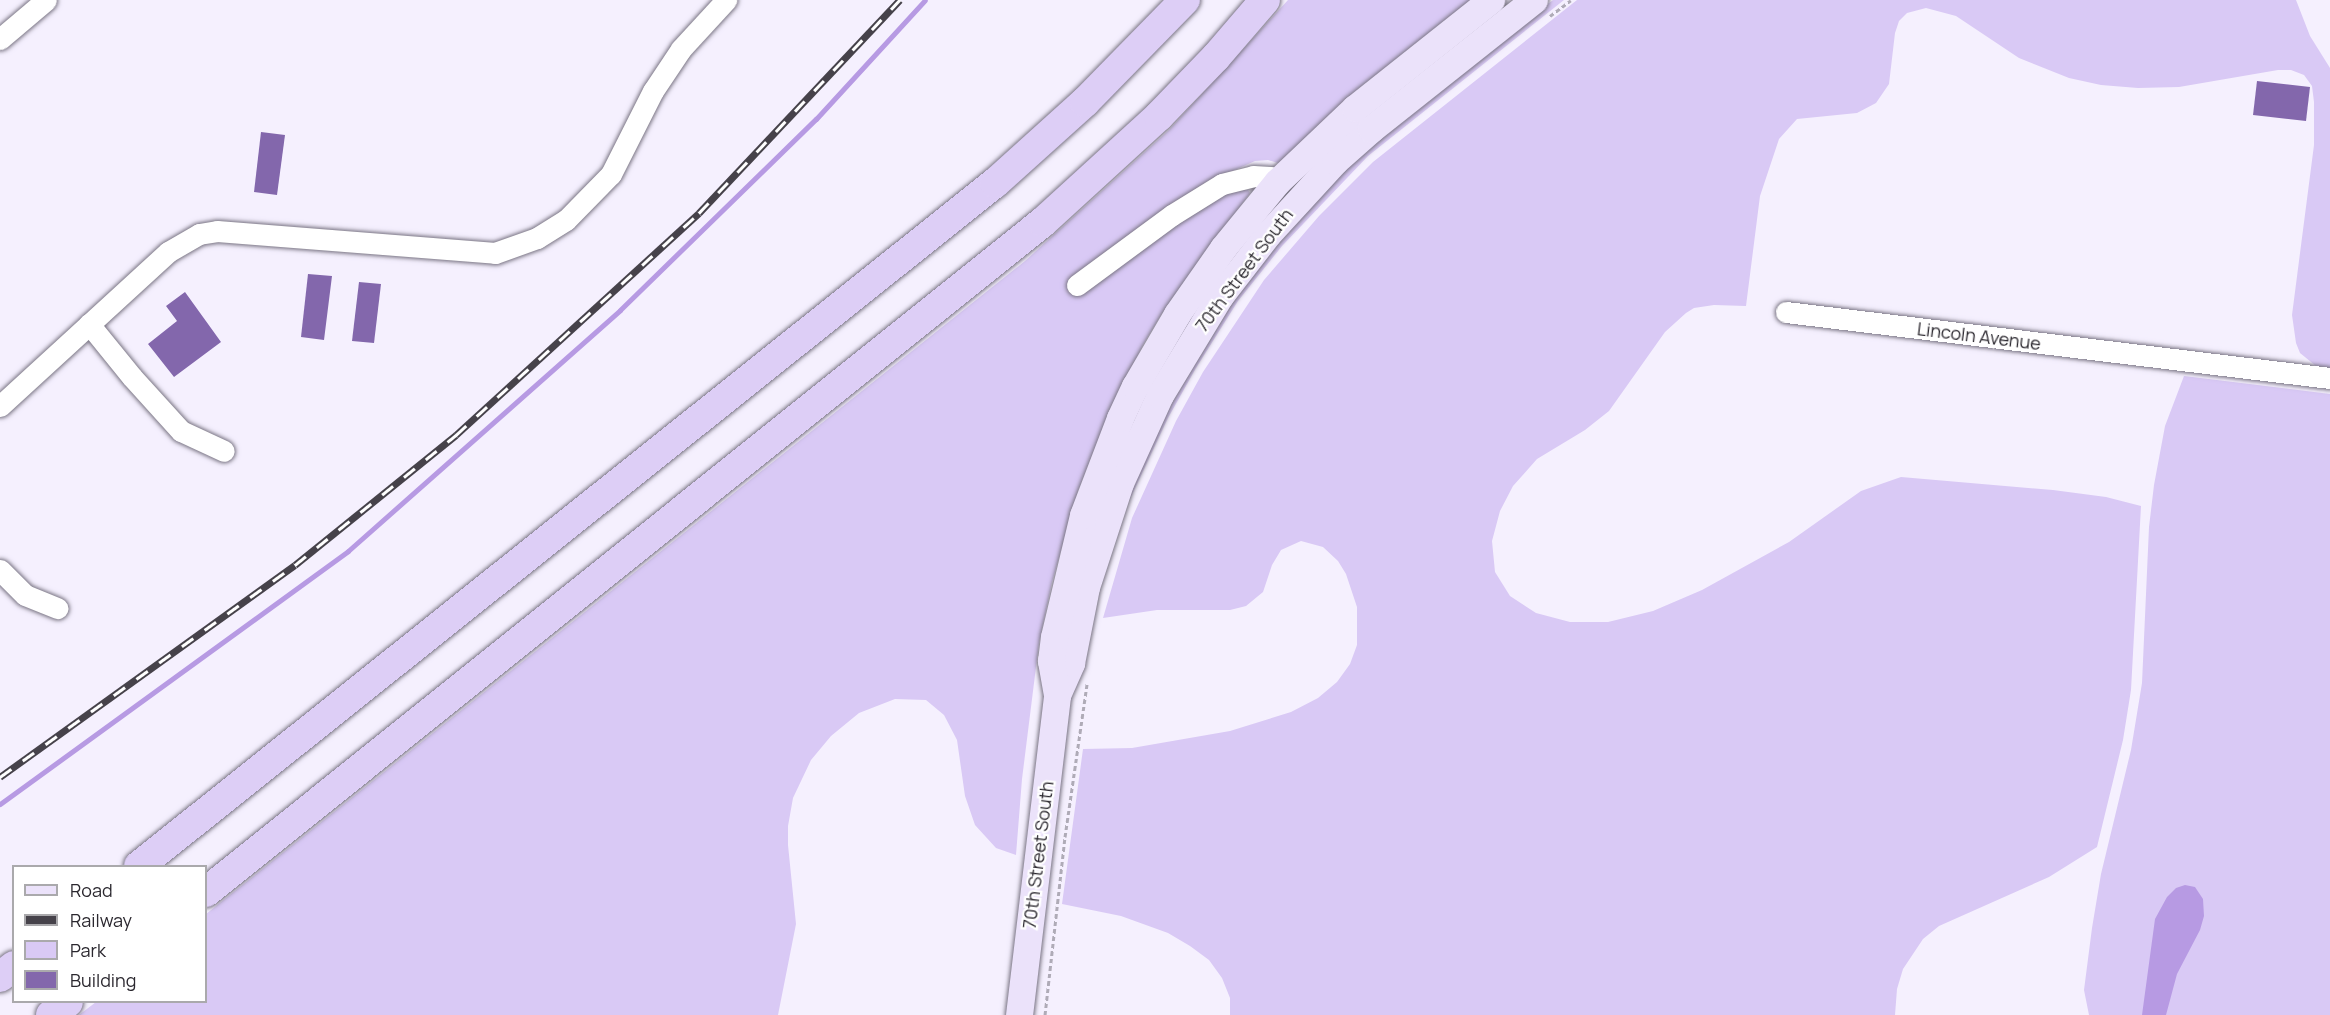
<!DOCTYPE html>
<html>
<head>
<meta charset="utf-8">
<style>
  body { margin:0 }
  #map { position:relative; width:2330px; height:1015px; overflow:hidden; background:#f5f0fe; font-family:Manrope,sans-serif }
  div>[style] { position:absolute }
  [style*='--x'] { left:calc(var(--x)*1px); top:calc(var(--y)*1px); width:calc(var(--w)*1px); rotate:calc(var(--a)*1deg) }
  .green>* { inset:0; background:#d9c9f5 }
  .water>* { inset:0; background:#b79ae3 }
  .stream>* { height:5px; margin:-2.5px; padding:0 2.5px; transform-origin:2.5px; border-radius:2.5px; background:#b79ae3 }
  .building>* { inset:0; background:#8367ac }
  .path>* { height:3px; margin-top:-1.5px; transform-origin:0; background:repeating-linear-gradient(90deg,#afabb7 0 4.5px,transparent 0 7.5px) }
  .roads { filter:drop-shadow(0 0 2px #7a7584) drop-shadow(0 0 2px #7a7584) }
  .minor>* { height:21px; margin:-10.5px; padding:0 10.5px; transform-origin:10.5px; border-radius:10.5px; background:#fff }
  .major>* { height:27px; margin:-13.5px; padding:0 13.5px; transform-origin:13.5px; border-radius:13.5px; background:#ebe2fa }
  .highway>* { height:30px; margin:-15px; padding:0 15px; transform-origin:15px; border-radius:15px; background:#ddcef6 }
  .rail>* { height:7px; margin-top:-3.5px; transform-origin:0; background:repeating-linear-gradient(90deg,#fff 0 14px,#46424a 0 28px); box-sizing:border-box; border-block:2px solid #46424a }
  span { translate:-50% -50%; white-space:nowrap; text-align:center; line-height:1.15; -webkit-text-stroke:4.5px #fff; paint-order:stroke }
  .street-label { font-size:18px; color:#2b282f }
  .legend { position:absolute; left:12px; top:865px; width:195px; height:138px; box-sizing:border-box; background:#fff; border:2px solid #aaa9ac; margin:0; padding:8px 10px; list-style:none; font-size:18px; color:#2b282f }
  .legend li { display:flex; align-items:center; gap:12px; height:30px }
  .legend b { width:30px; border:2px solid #aaa9ac }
</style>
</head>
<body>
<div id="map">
  <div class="green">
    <div style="clip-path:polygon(1288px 0,1474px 0,1281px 164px,1268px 160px,1255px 161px,1221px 176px,1168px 227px,1231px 190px,1248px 190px,1250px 193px,1161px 315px,1144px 343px,1109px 413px,1078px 491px,1052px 582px,1039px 643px,1022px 779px,1016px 855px,996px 848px,975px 825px,965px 796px,957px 740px,944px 715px,926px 700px,895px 699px,859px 713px,831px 736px,811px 760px,793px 798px,788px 826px,788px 845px,796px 924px,778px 1015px,79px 1015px,96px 1002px,206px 1002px,206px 914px,1025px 261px,1169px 130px)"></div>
    <div style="clip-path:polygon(1553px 0,1564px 0,1368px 156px,1282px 246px,1238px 301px,1196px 368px,1168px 418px,1123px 514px,1166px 410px,1200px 348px,1260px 262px,1327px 187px,1400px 120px)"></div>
    <div style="clip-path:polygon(1577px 0,2296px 0,2310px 36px,2330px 68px,2330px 368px,2316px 366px,2300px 353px,2296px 343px,2292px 315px,2314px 145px,2314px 102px,2312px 86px,2304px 75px,2291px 70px,2278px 70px,2179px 87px,2138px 88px,2101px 85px,2069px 78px,2019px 58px,1956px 16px,1926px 8px,1907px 13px,1899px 21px,1895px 33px,1889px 84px,1876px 103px,1857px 113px,1797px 119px,1779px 139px,1760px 196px,1746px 306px,1714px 305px,1694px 308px,1686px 313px,1665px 332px,1609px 411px,1585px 430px,1537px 459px,1513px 486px,1500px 511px,1492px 541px,1495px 572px,1510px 596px,1536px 613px,1570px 622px,1608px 622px,1653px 611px,1702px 590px,1789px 542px,1861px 491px,1901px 477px,2053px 490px,2106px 497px,2141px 506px,2131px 690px,2123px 740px,2097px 847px,2049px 877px,1939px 926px,1923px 939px,1903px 969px,1897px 989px,1895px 1015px,1230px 1015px,1230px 998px,1222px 978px,1209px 960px,1190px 946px,1168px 933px,1121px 916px,1062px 904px,1083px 749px,1132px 748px,1230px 731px,1291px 712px,1318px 698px,1337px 682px,1350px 664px,1357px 645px,1357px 607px,1346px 574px,1338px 561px,1323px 547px,1301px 541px,1281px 550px,1272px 565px,1263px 592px,1246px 606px,1230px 610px,1157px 610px,1103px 618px,1132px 518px,1176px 421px,1203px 372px,1264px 280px,1319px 216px,1373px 162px)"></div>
    <div style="clip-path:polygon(2184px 376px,2330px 394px,2330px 1015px,2089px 1015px,2084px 990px,2092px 928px,2101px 874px,2131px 750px,2142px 683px,2149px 527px,2154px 485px,2165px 426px)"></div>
  </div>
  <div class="water">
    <div style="clip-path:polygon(2185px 885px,2195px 887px,2203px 899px,2204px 916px,2200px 930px,2177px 974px,2166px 1015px,2142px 1015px,2155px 919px,2167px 897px,2176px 888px)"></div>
  </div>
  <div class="stream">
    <div style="--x:0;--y:804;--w:430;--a:-36"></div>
    <div style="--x:348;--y:551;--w:363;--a:-41.5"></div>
    <div style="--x:620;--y:310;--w:274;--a:-44.3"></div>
    <div style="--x:816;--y:119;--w:161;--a:-47.5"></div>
  </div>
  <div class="building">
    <div style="clip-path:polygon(2257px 81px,2310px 87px,2306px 121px,2253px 115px)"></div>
    <div style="clip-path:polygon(261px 132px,285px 135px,277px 195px,254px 192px)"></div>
    <div style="clip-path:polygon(308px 274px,332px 276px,324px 340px,301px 337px)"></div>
    <div style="clip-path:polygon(359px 282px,381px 284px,374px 343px,352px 341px)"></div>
    <div style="clip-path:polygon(185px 292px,221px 342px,174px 377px,148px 344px,177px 321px,166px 306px)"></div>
  </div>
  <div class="path">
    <div style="--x:1550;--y:16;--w:26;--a:-37"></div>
    <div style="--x:1045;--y:1015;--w:179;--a:-83.6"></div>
    <div style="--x:1065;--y:837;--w:155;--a:-81.8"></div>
  </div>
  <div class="roads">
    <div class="minor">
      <div style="--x:0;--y:39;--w:60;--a:-40.3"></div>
      <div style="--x:1077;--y:285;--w:118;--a:-36.4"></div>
      <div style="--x:1172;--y:215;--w:59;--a:-31.8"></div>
      <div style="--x:1222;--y:184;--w:32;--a:-14"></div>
      <div style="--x:1253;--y:176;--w:17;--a:3"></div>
      <div style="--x:1270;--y:177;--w:9;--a:36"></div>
      <div style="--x:1786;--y:312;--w:548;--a:6.92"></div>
      <div style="--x:89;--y:324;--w:68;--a:50.9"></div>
      <div style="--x:132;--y:377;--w:73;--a:47.8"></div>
      <div style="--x:181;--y:431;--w:47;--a:24.9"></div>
      <div style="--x:0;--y:406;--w:228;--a:-42.5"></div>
      <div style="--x:168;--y:252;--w:36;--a:-30"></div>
      <div style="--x:199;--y:234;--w:18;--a:-9"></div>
      <div style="--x:217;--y:231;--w:279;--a:4.5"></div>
      <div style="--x:495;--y:253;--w:45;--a:-19.7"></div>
      <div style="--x:537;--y:238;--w:34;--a:-32"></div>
      <div style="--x:566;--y:220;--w:64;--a:-45.6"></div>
      <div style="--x:611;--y:174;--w:93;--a:-63.2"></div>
      <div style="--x:653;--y:91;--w:50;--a:-56.3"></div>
      <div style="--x:681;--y:49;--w:67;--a:-47.4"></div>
      <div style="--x:0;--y:570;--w:35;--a:45"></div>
      <div style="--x:25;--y:595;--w:35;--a:22"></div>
    </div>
    <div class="major">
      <div style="--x:1057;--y:695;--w:35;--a:-66"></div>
      <div style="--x:1071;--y:663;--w:77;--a:-78.8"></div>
      <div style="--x:1086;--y:587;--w:109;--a:-71.9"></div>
      <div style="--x:1120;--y:483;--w:97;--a:-65.6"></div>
      <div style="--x:1160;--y:395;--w:116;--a:-58.8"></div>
      <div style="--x:1220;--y:296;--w:78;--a:-52.3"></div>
      <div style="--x:1268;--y:234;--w:99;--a:-47.5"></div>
      <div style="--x:1335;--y:161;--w:48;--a:-41.6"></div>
      <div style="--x:1371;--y:129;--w:208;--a:-38.4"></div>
      <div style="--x:1019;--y:1015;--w:322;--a:-83.2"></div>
      <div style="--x:1057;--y:695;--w:35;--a:-100"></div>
      <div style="--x:1051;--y:661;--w:24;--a:-83"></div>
      <div style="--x:1054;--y:637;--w:125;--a:-76.6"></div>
      <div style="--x:1083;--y:515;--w:104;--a:-69.1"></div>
      <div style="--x:1120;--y:418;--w:35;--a:-65"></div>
      <div style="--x:1135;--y:386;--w:83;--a:-59.7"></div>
      <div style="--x:1177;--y:314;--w:80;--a:-55.1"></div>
      <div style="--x:1223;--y:248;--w:85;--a:-50.7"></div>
      <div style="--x:1277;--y:182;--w:108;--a:-43.5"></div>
      <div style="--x:1355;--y:108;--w:174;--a:-38.5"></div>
    </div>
    <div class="highway">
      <div style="--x:139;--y:866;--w:1095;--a:-38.59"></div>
      <div style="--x:995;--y:183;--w:121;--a:-42"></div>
      <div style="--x:1085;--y:102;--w:143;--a:-45.6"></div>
      <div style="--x:206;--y:892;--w:1072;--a:-38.68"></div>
      <div style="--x:1043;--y:222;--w:157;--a:-42.4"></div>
      <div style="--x:1159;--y:116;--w:82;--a:-46"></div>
      <div style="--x:1216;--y:57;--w:75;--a:-49.3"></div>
      <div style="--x:0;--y:977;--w:18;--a:-38"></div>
      <div style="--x:51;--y:1015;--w:21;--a:-37"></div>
    </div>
  </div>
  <div class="rail">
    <div style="--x:0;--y:777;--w:363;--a:-35.7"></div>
    <div style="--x:295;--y:565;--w:207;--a:-38.9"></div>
    <div style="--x:456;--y:435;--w:329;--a:-42.4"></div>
    <div style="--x:699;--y:213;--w:293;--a:-46.7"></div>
  </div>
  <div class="street-label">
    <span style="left:1244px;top:270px;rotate:-53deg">70th Street South</span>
    <span style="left:1979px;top:336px;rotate:7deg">Lincoln Avenue</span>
    <span style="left:1038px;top:855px;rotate:-83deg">70th Street South</span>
  </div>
  <ul class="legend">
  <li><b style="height:8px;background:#ebe2fa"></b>Road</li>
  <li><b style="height:8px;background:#46424a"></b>Railway</li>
  <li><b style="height:16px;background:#d9c9f5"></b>Park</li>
  <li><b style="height:16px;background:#8367ac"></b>Building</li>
  </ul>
</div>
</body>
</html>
